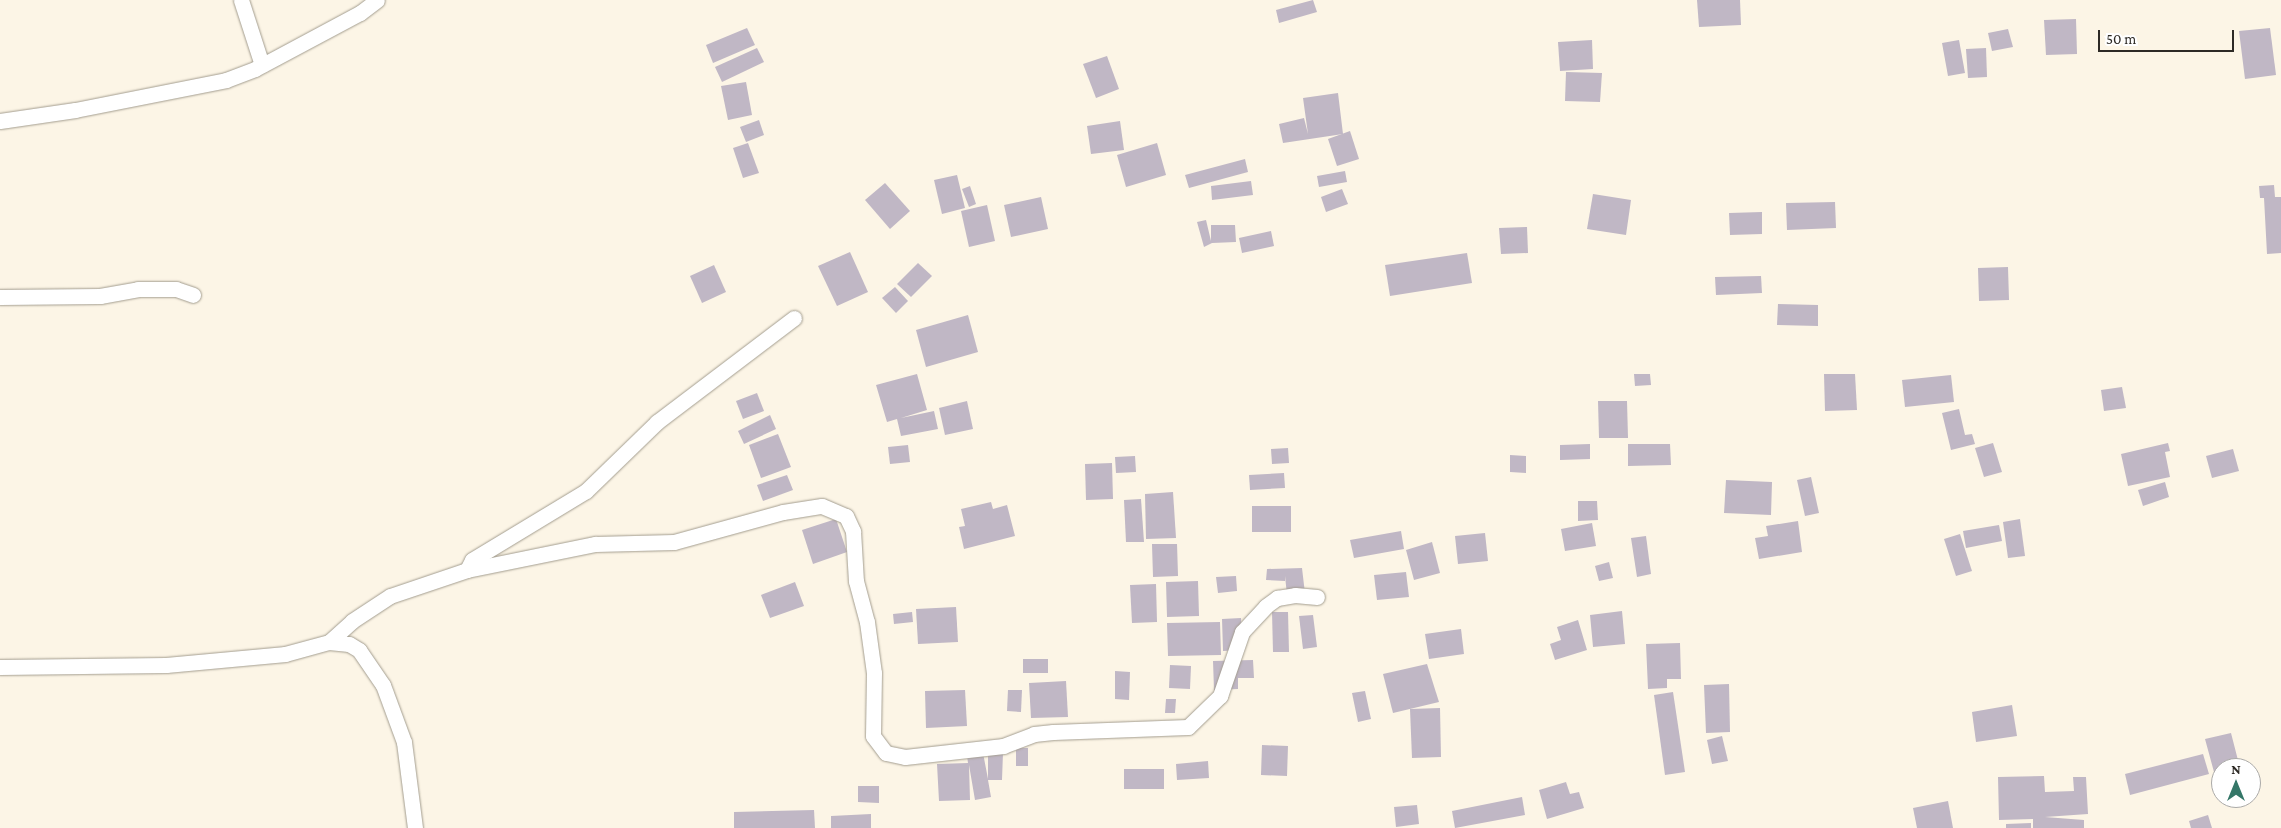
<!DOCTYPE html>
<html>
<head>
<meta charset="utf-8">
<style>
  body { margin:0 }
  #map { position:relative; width:2281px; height:828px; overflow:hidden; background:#fcf5e6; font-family:"Crimson Pro",serif }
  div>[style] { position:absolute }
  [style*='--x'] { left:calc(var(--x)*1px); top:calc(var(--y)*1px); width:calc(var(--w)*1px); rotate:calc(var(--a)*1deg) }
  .building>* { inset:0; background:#c0b7c5 }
  .roads { filter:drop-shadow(0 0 1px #a39d8f) drop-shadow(0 0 1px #a39d8f) }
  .street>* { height:15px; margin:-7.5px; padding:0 7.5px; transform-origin:7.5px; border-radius:7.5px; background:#fff }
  span { translate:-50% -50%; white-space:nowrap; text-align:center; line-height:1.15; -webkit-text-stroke:4.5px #fff; paint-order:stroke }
  .north { position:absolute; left:2211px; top:758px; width:50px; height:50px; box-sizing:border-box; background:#fff; border:1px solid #abaaa8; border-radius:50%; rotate:0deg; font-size:14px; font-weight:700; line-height:20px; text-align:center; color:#2d2a25 }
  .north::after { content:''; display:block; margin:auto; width:18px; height:22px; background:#357768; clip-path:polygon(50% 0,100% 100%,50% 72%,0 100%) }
  .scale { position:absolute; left:2098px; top:30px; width:136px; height:22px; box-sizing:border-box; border:2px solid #2d2a25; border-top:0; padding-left:6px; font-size:15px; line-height:18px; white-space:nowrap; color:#2d2a25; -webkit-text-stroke:4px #fff; paint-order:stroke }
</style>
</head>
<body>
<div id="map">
  <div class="building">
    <div style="clip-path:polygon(1313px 0,1317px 12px,1279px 23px,1276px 10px)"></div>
    <div style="clip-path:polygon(1697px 0,1740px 0,1741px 25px,1699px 27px)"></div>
    <div style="clip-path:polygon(2076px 19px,2077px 54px,2046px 55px,2044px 20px)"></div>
    <div style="clip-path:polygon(747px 28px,755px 45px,713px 63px,706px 45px)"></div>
    <div style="clip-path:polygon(2270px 28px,2276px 75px,2245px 79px,2239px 31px)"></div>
    <div style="clip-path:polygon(2008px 29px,2013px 47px,1992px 51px,1988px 33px)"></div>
    <div style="clip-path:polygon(1592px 40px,1593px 69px,1560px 71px,1558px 42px)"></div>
    <div style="clip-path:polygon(1959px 40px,1965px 73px,1948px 76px,1942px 43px)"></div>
    <div style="clip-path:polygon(757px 48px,764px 62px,722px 82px,715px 67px)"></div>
    <div style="clip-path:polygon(1986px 48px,1987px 77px,1968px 78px,1966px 49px)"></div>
    <div style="clip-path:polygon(1107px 56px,1119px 89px,1096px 98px,1083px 64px)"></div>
    <div style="clip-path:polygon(1566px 72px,1602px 73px,1600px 102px,1565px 101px)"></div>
    <div style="clip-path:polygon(746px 82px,752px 115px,728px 120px,721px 86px)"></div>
    <div style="clip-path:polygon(1338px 93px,1343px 134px,1283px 143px,1279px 124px,1304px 118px,1308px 134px,1303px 98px)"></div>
    <div style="clip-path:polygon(759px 120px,764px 135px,746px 142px,740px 127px)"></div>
    <div style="clip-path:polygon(1120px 121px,1124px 150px,1091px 154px,1087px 126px)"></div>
    <div style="clip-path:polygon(1350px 131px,1359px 159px,1337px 166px,1328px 139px)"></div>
    <div style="clip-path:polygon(748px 143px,759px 173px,743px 178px,733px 148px)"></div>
    <div style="clip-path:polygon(1157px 143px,1166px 175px,1126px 187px,1117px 155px)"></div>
    <div style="clip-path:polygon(1245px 159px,1248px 172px,1189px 188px,1185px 175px)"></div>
    <div style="clip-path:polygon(1345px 171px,1347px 182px,1319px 187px,1317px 176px)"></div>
    <div style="clip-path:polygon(957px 175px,965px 208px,942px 214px,934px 180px)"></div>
    <div style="clip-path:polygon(1251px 181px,1253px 195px,1212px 200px,1211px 186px)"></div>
    <div style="clip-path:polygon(885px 183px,910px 211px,890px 229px,865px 200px)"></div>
    <div style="clip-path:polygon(2274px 185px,2275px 197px,2281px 197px,2281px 253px,2267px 254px,2264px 198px,2260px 198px,2259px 186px)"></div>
    <div style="clip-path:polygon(970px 186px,976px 204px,969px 207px,962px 189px)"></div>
    <div style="clip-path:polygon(1342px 189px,1348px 204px,1326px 212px,1321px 197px)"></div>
    <div style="clip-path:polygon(1593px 194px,1631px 200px,1626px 235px,1587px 229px)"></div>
    <div style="clip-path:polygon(1041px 197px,1048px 229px,1011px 237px,1004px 205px)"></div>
    <div style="clip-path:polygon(1835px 202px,1836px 228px,1787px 230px,1786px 203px)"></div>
    <div style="clip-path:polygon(987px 205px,995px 241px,969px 247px,961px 211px)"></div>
    <div style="clip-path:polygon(1762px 212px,1762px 234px,1730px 235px,1729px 213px)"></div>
    <div style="clip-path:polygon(1206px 220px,1211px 241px,1211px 225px,1235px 225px,1236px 242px,1212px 243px,1204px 247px,1197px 222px)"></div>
    <div style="clip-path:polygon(1527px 227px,1528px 253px,1501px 254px,1499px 228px)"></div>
    <div style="clip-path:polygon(1271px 231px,1274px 246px,1242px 253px,1239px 238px)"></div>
    <div style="clip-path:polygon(850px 252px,868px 292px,837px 306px,818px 266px)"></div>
    <div style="clip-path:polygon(1467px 253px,1472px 283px,1390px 296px,1385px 265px)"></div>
    <div style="clip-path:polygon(918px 263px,932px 276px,911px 297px,897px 284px)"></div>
    <div style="clip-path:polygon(714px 265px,726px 292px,702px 303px,690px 276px)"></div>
    <div style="clip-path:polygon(2008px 267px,2009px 300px,1979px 301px,1978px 268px)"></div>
    <div style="clip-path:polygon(1761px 276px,1762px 293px,1716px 295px,1715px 277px)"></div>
    <div style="clip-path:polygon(895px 287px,908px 301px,896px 313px,882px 298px)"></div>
    <div style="clip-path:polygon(1778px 304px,1818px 305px,1818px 326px,1777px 325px)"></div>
    <div style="clip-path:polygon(968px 315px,978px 352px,926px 367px,916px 330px)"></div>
    <div style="clip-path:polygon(917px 374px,927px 410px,901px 418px,934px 411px,938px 429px,901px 436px,897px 419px,887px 422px,876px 385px)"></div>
    <div style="clip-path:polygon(1634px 374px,1650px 374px,1651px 385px,1635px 386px)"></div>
    <div style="clip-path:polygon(1824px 374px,1855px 374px,1857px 410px,1825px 411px)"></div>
    <div style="clip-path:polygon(1951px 375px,1954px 402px,1905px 407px,1902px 380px)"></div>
    <div style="clip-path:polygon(2122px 387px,2126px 408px,2104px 411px,2101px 390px)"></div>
    <div style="clip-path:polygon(757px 393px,764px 411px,743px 419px,736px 401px)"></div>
    <div style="clip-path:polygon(967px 401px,973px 429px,945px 435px,939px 408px)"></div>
    <div style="clip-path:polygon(1598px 401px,1627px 401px,1628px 438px,1599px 438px)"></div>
    <div style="clip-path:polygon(1959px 409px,1965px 435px,1972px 434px,1975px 444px,1951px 450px,1942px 413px)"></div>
    <div style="clip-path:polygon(770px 415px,776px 429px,744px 444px,738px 431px)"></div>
    <div style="clip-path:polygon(778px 434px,791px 467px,761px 478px,749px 445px)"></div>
    <div style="clip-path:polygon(1993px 443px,2002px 472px,1984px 477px,1975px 448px)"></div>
    <div style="clip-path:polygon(2168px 443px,2170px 451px,2165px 452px,2170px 477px,2128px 486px,2121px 454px)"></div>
    <div style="clip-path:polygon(1590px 444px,1590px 459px,1560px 460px,1560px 445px)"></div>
    <div style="clip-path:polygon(1628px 444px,1670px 444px,1671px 465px,1628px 466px)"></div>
    <div style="clip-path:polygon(908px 445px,910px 462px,890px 464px,888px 447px)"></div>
    <div style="clip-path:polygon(1288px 448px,1289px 463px,1272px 464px,1271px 449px)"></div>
    <div style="clip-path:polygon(2233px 449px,2239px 471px,2212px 478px,2206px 456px)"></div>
    <div style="clip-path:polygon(1510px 455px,1526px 456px,1526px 473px,1510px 472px)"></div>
    <div style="clip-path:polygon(1135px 456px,1136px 472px,1116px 473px,1115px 457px)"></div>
    <div style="clip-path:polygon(1112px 463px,1113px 499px,1086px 500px,1085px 464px)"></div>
    <div style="clip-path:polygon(1284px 473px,1285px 488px,1250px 490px,1249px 475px)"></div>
    <div style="clip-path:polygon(787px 475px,793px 490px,763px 501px,757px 485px)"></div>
    <div style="clip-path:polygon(1811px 477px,1819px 513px,1805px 516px,1797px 480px)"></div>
    <div style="clip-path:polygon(1726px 480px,1772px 482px,1771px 515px,1724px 513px)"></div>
    <div style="clip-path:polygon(2165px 482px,2169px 497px,2143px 506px,2138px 490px)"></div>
    <div style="clip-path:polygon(1173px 492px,1176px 538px,1146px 539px,1145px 494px)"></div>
    <div style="clip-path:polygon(1141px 499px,1144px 542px,1126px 542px,1124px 500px)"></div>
    <div style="clip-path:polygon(1578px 501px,1597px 501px,1598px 520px,1578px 521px)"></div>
    <div style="clip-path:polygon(991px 502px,993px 509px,1007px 505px,1015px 536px,964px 549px,959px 527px,965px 526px,961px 509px)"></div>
    <div style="clip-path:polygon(1252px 506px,1291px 506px,1291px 532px,1252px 532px)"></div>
    <div style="clip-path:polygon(836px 519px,847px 552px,813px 564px,802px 530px)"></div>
    <div style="clip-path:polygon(2020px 519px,2025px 556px,2008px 558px,2003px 522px)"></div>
    <div style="clip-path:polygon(1798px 521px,1802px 552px,1759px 559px,1755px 538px,1768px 536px,1766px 526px)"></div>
    <div style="clip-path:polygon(1592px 523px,1596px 546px,1565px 551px,1561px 529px)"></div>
    <div style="clip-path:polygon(1999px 525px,2002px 541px,1966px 548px,1963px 531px)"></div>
    <div style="clip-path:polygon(1401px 531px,1404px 549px,1354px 558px,1350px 540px)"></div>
    <div style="clip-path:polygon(1485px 533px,1488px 561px,1458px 564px,1455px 536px)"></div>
    <div style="clip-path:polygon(1960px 534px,1972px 571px,1956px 576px,1944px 539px)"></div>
    <div style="clip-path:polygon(1646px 536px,1651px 574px,1637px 577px,1631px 538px)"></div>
    <div style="clip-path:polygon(1432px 542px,1440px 573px,1414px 580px,1406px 550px)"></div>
    <div style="clip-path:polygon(1152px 544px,1177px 544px,1178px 576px,1153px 577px)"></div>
    <div style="clip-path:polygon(1609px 562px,1613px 578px,1599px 581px,1595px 566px)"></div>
    <div style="clip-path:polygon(1302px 568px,1306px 602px,1288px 604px,1285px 576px,1285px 581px,1266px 580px,1267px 569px)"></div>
    <div style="clip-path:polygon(1406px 572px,1409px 597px,1377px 600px,1374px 575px)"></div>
    <div style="clip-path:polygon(1236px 576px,1237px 591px,1218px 593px,1216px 577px)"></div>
    <div style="clip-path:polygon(1198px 581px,1199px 616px,1167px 617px,1166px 582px)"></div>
    <div style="clip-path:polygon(795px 582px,804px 606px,770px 618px,761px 595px)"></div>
    <div style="clip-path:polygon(1156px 584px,1157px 622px,1132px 623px,1130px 585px)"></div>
    <div style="clip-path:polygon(956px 607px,958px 642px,918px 644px,916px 609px)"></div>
    <div style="clip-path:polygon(1622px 611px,1625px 644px,1593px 647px,1590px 615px)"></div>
    <div style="clip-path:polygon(912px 612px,913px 622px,894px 624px,893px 614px)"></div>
    <div style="clip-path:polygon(1272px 612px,1288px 612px,1289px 652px,1273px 652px)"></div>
    <div style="clip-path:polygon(1313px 615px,1317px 647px,1303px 649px,1299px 616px)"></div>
    <div style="clip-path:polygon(1241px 618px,1242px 650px,1223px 651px,1222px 619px)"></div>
    <div style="clip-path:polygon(1578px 620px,1587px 650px,1555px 660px,1550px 644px,1561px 640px,1557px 627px)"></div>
    <div style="clip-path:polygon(1220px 622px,1221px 655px,1168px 656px,1167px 623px)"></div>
    <div style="clip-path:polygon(1461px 629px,1464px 654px,1429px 659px,1425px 634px)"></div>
    <div style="clip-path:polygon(1680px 643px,1681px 679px,1667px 679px,1667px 688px,1648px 689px,1646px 644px)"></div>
    <div style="clip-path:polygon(1023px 659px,1048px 659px,1048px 673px,1023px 673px)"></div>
    <div style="clip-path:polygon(1253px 660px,1254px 678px,1238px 678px,1238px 689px,1214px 690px,1213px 661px)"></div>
    <div style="clip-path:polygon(1427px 664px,1439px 702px,1393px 713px,1383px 674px)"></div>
    <div style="clip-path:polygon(1170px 665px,1191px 666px,1190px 689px,1169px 688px)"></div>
    <div style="clip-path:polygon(1115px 671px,1130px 672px,1129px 700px,1115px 699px)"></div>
    <div style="clip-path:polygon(1066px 681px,1068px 717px,1031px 718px,1029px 683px)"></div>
    <div style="clip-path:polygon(1729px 684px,1730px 732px,1706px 733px,1704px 685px)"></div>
    <div style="clip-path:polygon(965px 690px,967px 726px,926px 728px,925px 691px)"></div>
    <div style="clip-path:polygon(1008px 690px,1022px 690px,1021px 712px,1007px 711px)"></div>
    <div style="clip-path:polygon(1365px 691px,1371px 719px,1358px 722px,1352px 693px)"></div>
    <div style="clip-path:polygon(1673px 692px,1685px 772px,1665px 775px,1654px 695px)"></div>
    <div style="clip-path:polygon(1166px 699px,1176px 699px,1175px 713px,1165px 713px)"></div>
    <div style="clip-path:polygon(2012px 705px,2017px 736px,1976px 742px,1972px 712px)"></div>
    <div style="clip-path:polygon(1440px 708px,1441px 757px,1412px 758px,1410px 709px)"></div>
    <div style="clip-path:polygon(2231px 733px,2240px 768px,2221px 768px,2221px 782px,2217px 783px,2205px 739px)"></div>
    <div style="clip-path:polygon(1722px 736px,1728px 761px,1712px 764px,1707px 740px)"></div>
    <div style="clip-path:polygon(1262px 745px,1288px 746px,1287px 776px,1261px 775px)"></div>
    <div style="clip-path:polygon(1016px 748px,1028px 748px,1028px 766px,1016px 766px)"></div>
    <div style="clip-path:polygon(983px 753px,988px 779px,988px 753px,1003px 753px,1002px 780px,988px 780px,991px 797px,975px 800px,969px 765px,970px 800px,939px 801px,937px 764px,968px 763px,967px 756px)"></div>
    <div style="clip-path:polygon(2203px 754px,2209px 774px,2130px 795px,2125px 774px)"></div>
    <div style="clip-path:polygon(1208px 761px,1209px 778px,1177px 780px,1176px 764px)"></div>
    <div style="clip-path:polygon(1124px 769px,1164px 769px,1164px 789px,1124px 789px)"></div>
    <div style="clip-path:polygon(2044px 776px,2045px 792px,2074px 791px,2073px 777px,2086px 777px,2088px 814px,2045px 817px,2084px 820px,2084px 828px,2033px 828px,2033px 819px,1999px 820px,1998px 777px)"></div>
    <div style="clip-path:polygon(1566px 782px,1570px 794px,1579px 792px,1584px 808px,1547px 819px,1539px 790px)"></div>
    <div style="clip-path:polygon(858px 786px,879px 786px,879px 803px,858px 802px)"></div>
    <div style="clip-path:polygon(1522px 797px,1525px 815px,1455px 828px,1452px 811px)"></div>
    <div style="clip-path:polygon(1948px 801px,1953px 828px,1917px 828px,1913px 808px)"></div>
    <div style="clip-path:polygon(1417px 805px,1419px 824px,1396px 827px,1394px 807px)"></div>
    <div style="clip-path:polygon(814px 810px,815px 828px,734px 828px,734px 812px)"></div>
    <div style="clip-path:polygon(871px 814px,871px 828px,831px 828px,831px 816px)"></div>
    <div style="clip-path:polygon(2208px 815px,2212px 828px,2191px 828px,2189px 821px)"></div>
    <div style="clip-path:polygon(2031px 823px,2031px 828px,2006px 828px,2006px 824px)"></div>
  </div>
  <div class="roads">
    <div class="street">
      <div style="--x:241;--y:0;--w:68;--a:72.1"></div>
      <div style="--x:0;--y:121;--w:76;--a:-8.3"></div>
      <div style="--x:75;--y:110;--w:154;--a:-11.2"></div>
      <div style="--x:226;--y:80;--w:31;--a:-21"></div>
      <div style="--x:255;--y:69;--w:119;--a:-28.1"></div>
      <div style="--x:360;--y:13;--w:21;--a:-37"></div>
      <div style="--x:0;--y:297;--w:100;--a:-0.6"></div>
      <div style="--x:100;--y:296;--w:39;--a:-10"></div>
      <div style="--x:138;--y:289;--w:38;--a:0"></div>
      <div style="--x:176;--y:289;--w:18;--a:19"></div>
      <div style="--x:467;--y:570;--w:11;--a:-63"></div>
      <div style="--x:472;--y:560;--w:133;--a:-31.2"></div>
      <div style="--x:586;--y:491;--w:99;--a:-44.2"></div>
      <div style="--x:657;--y:422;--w:172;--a:-37.2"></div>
      <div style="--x:329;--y:642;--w:31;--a:-42"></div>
      <div style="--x:352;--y:621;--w:45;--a:-33.3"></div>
      <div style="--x:390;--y:596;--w:81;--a:-18.7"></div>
      <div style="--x:467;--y:570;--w:131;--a:-11.5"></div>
      <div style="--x:595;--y:544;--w:79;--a:-1.5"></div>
      <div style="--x:674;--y:542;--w:113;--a:-15.4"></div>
      <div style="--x:783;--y:512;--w:39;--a:-9"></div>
      <div style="--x:822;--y:506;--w:26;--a:23"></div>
      <div style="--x:846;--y:516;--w:17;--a:65"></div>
      <div style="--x:853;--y:531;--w:50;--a:86.6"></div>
      <div style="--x:856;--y:581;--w:42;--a:75"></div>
      <div style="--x:867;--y:622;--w:51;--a:82.2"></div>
      <div style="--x:874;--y:673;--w:63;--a:90.9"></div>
      <div style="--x:873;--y:736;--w:21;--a:53"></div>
      <div style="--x:886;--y:753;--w:19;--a:12"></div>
      <div style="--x:905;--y:757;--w:99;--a:-6.4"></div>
      <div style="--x:1003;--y:746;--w:33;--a:-21"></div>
      <div style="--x:1034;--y:734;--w:19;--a:-6"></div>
      <div style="--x:1053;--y:732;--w:135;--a:-2.1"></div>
      <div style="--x:1188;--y:727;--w:45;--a:-44.1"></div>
      <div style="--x:1220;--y:696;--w:68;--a:-71"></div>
      <div style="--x:1242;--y:632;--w:35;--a:-47"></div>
      <div style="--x:1266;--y:606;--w:14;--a:-36"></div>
      <div style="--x:1277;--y:598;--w:18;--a:-9"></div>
      <div style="--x:1295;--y:595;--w:22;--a:5"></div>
      <div style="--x:0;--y:667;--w:166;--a:-0.7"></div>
      <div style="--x:166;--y:665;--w:120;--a:-5.3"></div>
      <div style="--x:285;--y:654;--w:46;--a:-15.3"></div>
      <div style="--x:329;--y:642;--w:20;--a:6"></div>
      <div style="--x:349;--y:644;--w:12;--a:31"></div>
      <div style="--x:359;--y:650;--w:42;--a:55.6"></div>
      <div style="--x:383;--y:685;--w:61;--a:69.8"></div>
      <div style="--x:404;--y:742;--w:87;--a:82.7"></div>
    </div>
  </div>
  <div class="north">N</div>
  <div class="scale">50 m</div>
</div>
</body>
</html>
